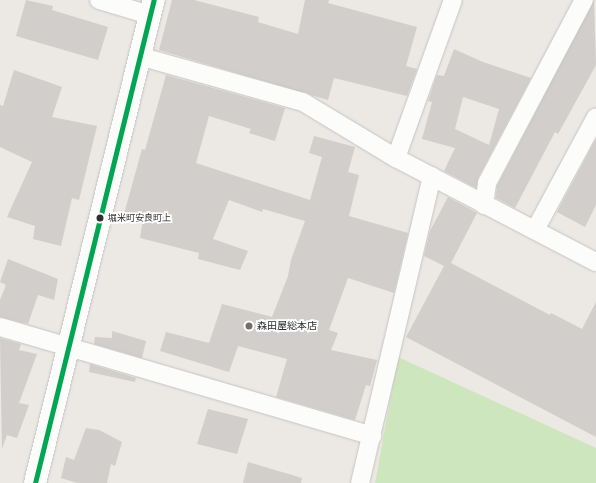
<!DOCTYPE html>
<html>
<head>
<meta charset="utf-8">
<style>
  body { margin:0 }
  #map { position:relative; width:596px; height:483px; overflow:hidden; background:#ece8e4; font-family:Raleway,"Noto Sans JP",sans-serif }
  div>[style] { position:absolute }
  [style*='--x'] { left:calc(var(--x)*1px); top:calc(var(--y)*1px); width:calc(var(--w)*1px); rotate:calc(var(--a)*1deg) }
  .green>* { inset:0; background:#cee6be }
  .building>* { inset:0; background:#d1cecb }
  .roads { filter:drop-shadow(0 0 1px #c5c4c5) drop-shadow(0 0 1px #c5c4c5) }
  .minor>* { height:18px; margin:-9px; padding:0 9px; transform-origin:9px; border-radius:9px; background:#fcfcfb }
  .secondary>* { height:22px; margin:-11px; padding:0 11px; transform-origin:11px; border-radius:11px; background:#fcfcfb }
  .bus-1>* { height:5px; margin:-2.5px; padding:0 2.5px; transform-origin:2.5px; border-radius:2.5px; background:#00a651 }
  .dots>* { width:11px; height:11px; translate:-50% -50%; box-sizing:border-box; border:2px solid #fff; border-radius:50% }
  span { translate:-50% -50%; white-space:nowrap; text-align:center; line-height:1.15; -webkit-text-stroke:3.5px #fff; paint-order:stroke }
  .bus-label { font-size:9px; color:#2e2e2e }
  .left { translate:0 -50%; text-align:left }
  .poi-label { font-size:10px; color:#2e2e2e }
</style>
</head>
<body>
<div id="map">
  <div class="green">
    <div style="clip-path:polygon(398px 357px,596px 448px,596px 483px,375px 483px)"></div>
  </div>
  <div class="building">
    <div style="clip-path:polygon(26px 0,53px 6px,52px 10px,108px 27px,98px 60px,16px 36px)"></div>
    <div style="clip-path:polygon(172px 0,194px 0,259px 17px,258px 22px,298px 34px,305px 0,329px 0,328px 3px,417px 27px,406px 66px,417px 69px,407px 96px,334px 78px,328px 100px,159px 50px)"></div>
    <div style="clip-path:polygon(594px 0,596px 65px,558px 134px,555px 132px,515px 208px,496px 198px,497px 186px)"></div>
    <div style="clip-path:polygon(evenodd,454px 49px,483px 62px,531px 78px,478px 178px,476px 188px,444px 171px,455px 148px,422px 139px,432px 102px,428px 101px,437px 75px,444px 76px,454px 49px,463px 97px,499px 109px,489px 145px,455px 129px,463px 97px)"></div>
    <div style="clip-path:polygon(14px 70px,62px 87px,52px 117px,97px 126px,79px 200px,72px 198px,61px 246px,33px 239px,35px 226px,7px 217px,32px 162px,0 147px,0 105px,3px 106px)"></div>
    <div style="clip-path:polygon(166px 75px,285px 108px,275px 141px,249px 133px,251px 129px,209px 116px,196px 163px,310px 200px,322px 157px,309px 153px,314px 136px,355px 147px,348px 172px,359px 175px,349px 216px,408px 233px,394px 293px,348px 278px,329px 330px,338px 333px,331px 350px,377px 360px,370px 386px,366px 385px,355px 420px,276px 397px,287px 359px,238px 346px,229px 372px,160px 351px,166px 332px,209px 343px,222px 304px,272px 317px,288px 276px,291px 260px,305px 221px,263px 209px,262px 212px,229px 200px,213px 239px,248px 251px,240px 270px,198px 259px,199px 253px,140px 238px,143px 219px,124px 214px,142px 149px,145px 150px)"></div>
    <div style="clip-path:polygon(596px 139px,596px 205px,585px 227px,557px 212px)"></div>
    <div style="clip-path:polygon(448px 197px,477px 213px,451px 263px,550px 315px,551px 313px,582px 329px,596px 302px,596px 437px,406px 337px,444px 266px,424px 256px,430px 231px)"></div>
    <div style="clip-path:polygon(8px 259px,58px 279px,54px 300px,38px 295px,28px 324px,0 317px,0 300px,6px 285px,0 282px)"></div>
    <div style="clip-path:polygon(112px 331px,146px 341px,142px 358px,94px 344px,95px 337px,112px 338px)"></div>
    <div style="clip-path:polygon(0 338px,21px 344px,19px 350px,37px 354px,19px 403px,29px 405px,17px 438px,7px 435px,2px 449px)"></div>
    <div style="clip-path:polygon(90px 364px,136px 378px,135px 382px,89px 372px)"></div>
    <div style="clip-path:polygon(208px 409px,248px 419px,237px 454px,197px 444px)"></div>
    <div style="clip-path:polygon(86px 428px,99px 430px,122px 442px,115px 466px,111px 464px,107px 483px,77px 483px,61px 478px,66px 457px,74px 460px)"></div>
    <div style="clip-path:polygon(248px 462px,302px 478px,301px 483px,243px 483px)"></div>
  </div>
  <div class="roads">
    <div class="minor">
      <div style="--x:99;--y:0;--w:53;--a:16.4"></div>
      <div style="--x:139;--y:56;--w:170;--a:15.7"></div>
      <div style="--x:303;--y:102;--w:109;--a:31.1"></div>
      <div style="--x:396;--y:158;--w:225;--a:27.5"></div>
      <div style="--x:396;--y:158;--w:168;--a:-70.2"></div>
      <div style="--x:484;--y:205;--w:22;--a:-82"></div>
      <div style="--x:487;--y:183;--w:207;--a:-62.1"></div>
      <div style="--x:535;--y:230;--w:128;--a:-61.6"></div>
      <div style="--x:0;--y:327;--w:388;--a:16.3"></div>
      <div style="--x:360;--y:483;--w:315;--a:-76.8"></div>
    </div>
    <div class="secondary">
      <div style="--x:35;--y:483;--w:497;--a:-76.2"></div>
    </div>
  </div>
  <div class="bus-1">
    <div style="--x:35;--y:483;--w:497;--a:-76.2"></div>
  </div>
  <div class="dots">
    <div style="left:100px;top:218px;background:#2e2e2e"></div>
    <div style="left:249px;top:326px;background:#706f6e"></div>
  </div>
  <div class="bus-label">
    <span class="left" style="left:108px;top:218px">堀米町安良町上</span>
  </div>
  <div class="poi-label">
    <span class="left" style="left:257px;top:326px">森田屋総本店</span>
  </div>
</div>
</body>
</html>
